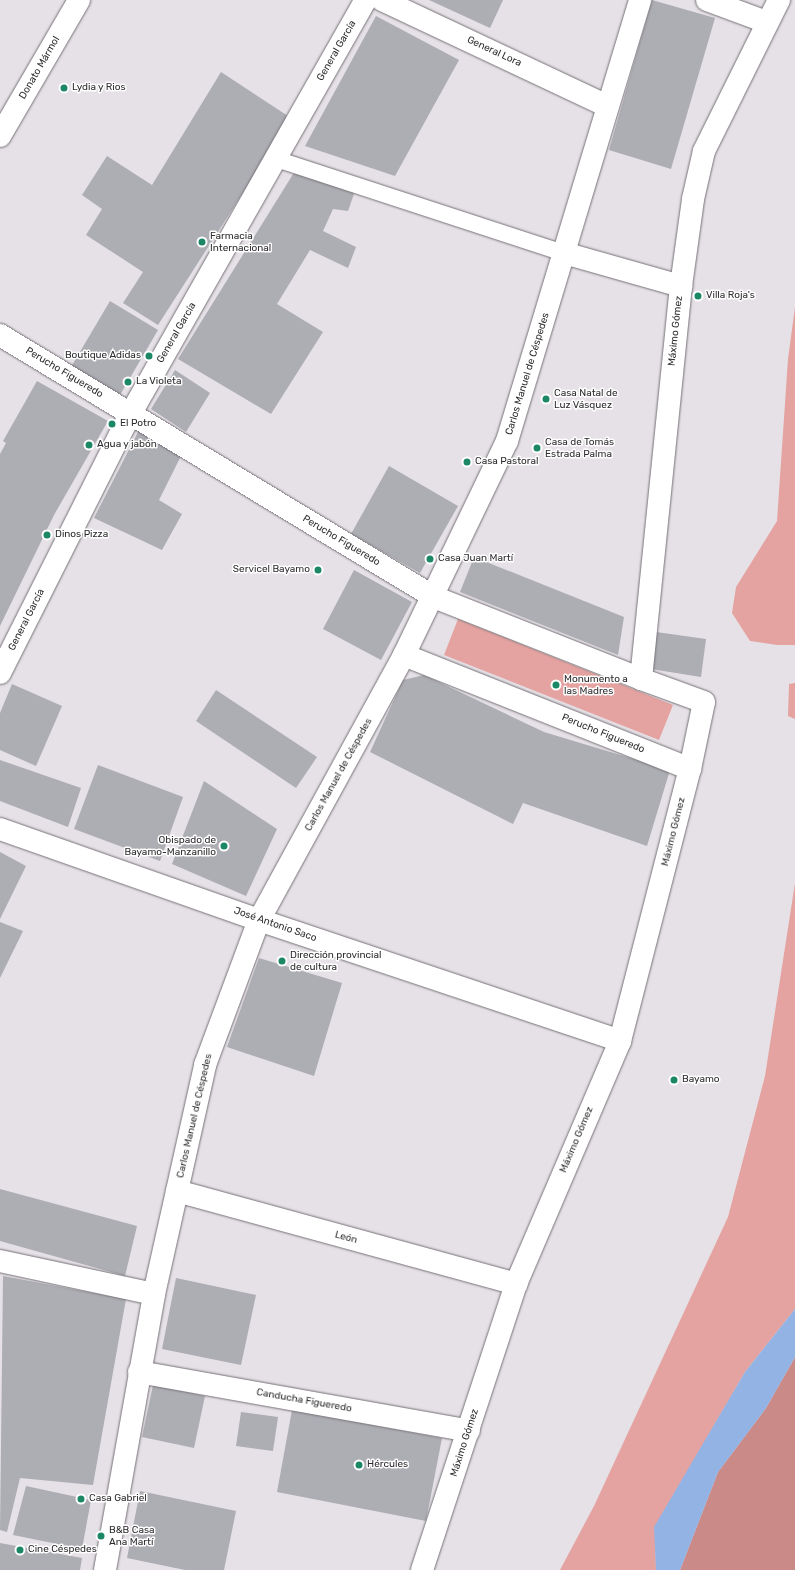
<!DOCTYPE html>
<html>
<head>
<meta charset="utf-8">
<style>
  body { margin:0 }
  #map { position:relative; width:795px; height:1570px; overflow:hidden; background:#e6e1e7; font-family:Rubik,sans-serif }
  div>[style] { position:absolute }
  [style*='--x'] { left:calc(var(--x)*1px); top:calc(var(--y)*1px); width:calc(var(--w)*1px); rotate:calc(var(--a)*1deg) }
  .green>* { inset:0; background:#e4a3a0 }
  .forest>* { inset:0; background:#c98a88 }
  .water>* { inset:0; background:#92b3e3 }
  .building>* { inset:0; background:#adadb4 }
  .roads { filter:drop-shadow(0 0 1px #757176) drop-shadow(0 0 1px #757176) }
  .lane>* { height:16px; margin:-8px; padding:0 8px; transform-origin:8px; border-radius:8px; background:#fff }
  .street>* { height:22px; margin:-11px; padding:0 11px; transform-origin:11px; border-radius:11px; background:#fff }
  .secondary>* { height:22px; margin:-11px; padding:0 11px; transform-origin:11px; border-radius:11px; background:#fff }
  .dots>* { width:11px; height:11px; translate:-50% -50%; box-sizing:border-box; border:2px solid #fff; border-radius:50% }
  span { translate:-50% -50%; white-space:nowrap; text-align:center; line-height:1.15; -webkit-text-stroke:3px #fff; paint-order:stroke }
  .street-label { font-size:10px; color:#2e2c2e }
  .poi-label { font-size:10px; color:#2e2c2e }
  .left { translate:0 -50%; text-align:left }
  .right { translate:-100% -50%; text-align:right }
</style>
</head>
<body>
<div id="map">
  <div class="green">
    <div style="clip-path:polygon(795px 307px,795px 645px,777px 645px,750px 641px,732px 613px,736px 587px,777px 521px,788px 359px)"></div>
    <div style="clip-path:polygon(458px 619px,673px 705px,659px 740px,444px 655px)"></div>
    <div style="clip-path:polygon(795px 683px,795px 719px,788px 716px,789px 684px)"></div>
    <div style="clip-path:polygon(795px 883px,795px 1309px,745px 1372px,655px 1527px,656px 1570px,560px 1570px,594px 1506px,728px 1217px,765px 1076px)"></div>
  </div>
  <div class="forest">
    <div style="clip-path:polygon(795px 1357px,795px 1570px,680px 1570px,718px 1472px,766px 1408px)"></div>
  </div>
  <div class="water">
    <div style="clip-path:polygon(795px 1309px,795px 1357px,766px 1408px,718px 1472px,680px 1570px,656px 1570px,654px 1527px,745px 1372px)"></div>
  </div>
  <div class="building">
    <div style="clip-path:polygon(429px 0,503px 0,490px 28px)"></div>
    <div style="clip-path:polygon(652px 0,715px 18px,671px 169px,609px 150px)"></div>
    <div style="clip-path:polygon(376px 16px,459px 60px,395px 176px,305px 146px)"></div>
    <div style="clip-path:polygon(221px 72px,291px 118px,158px 325px,123px 303px,143px 272px,86px 235px,102px 209px,82px 195px,107px 156px,152px 185px)"></div>
    <div style="clip-path:polygon(295px 171px,355px 191px,348px 211px,333px 209px,323px 231px,356px 247px,348px 268px,310px 250px,277px 304px,323px 332px,271px 414px,178px 359px)"></div>
    <div style="clip-path:polygon(110px 301px,158px 330px,120px 395px,71px 367px)"></div>
    <div style="clip-path:polygon(175px 370px,210px 393px,186px 432px,151px 409px)"></div>
    <div style="clip-path:polygon(37px 381px,108px 421px,54px 515px,0 626px,0 454px,6px 443px,3px 441px)"></div>
    <div style="clip-path:polygon(139px 430px,181px 456px,159px 500px,182px 514px,162px 550px,94px 518px)"></div>
    <div style="clip-path:polygon(389px 466px,458px 506px,420px 573px,351px 534px)"></div>
    <div style="clip-path:polygon(474px 557px,624px 617px,618px 655px,460px 592px)"></div>
    <div style="clip-path:polygon(354px 570px,412px 602px,381px 660px,323px 629px)"></div>
    <div style="clip-path:polygon(656px 632px,706px 639px,701px 677px,651px 669px)"></div>
    <div style="clip-path:polygon(424px 675px,544px 732px,670px 770px,647px 846px,523px 803px,513px 824px,370px 752px,403px 680px)"></div>
    <div style="clip-path:polygon(12px 684px,62px 706px,36px 766px,0 750px,0 713px)"></div>
    <div style="clip-path:polygon(216px 690px,317px 757px,296px 788px,196px 721px)"></div>
    <div style="clip-path:polygon(0 760px,81px 788px,68px 827px,0 801px)"></div>
    <div style="clip-path:polygon(98px 765px,183px 797px,160px 861px,74px 829px)"></div>
    <div style="clip-path:polygon(204px 781px,277px 829px,246px 896px,172px 864px)"></div>
    <div style="clip-path:polygon(0 852px,26px 866px,0 919px)"></div>
    <div style="clip-path:polygon(0 922px,23px 931px,0 978px)"></div>
    <div style="clip-path:polygon(259px 958px,342px 983px,314px 1076px,227px 1047px)"></div>
    <div style="clip-path:polygon(0 1189px,137px 1226px,125px 1276px,0 1241px)"></div>
    <div style="clip-path:polygon(3px 1276px,126px 1299px,93px 1485px,20px 1478px,7px 1532px,0 1530px)"></div>
    <div style="clip-path:polygon(176px 1278px,256px 1295px,241px 1365px,162px 1349px)"></div>
    <div style="clip-path:polygon(153px 1385px,205px 1396px,194px 1448px,142px 1437px)"></div>
    <div style="clip-path:polygon(292px 1410px,442px 1438px,426px 1521px,277px 1492px)"></div>
    <div style="clip-path:polygon(241px 1412px,278px 1417px,273px 1451px,236px 1446px)"></div>
    <div style="clip-path:polygon(26px 1486px,91px 1500px,82px 1549px,13px 1535px)"></div>
    <div style="clip-path:polygon(140px 1491px,236px 1511px,224px 1570px,185px 1570px,127px 1558px)"></div>
    <div style="clip-path:polygon(0 1543px,82px 1558px,80px 1570px,0 1570px)"></div>
  </div>
  <div class="roads">
    <div class="lane">
      <div style="--x:276;--y:159;--w:303;--a:18.1"></div>
    </div>
    <div class="street">
      <div style="--x:382;--y:0;--w:246;--a:25.2"></div>
      <div style="--x:707;--y:0;--w:63;--a:20.4"></div>
      <div style="--x:0;--y:136;--w:157;--a:-59.8"></div>
      <div style="--x:564;--y:253;--w:122;--a:15.8"></div>
      <div style="--x:404;--y:655;--w:308;--a:21.7"></div>
      <div style="--x:0;--y:673;--w:291;--a:-63.3"></div>
      <div style="--x:131;--y:413;--w:475;--a:-60.4"></div>
      <div style="--x:177;--y:1191;--w:352;--a:15.3"></div>
      <div style="--x:0;--y:1261;--w:157;--a:12.1"></div>
      <div style="--x:139;--y:1372;--w:335;--a:10.1"></div>
      <div style="--x:105;--y:1570;--w:280;--a:-79.9"></div>
      <div style="--x:154;--y:1294;--w:235;--a:-77.4"></div>
      <div style="--x:205;--y:1065;--w:155;--a:-69.6"></div>
      <div style="--x:259;--y:920;--w:381;--a:18.5"></div>
      <div style="--x:422;--y:1570;--w:301;--a:-71.8"></div>
      <div style="--x:516;--y:1284;--w:264;--a:-66.8"></div>
      <div style="--x:620;--y:1041;--w:281;--a:-75.6"></div>
      <div style="--x:690;--y:769;--w:68;--a:-78.2"></div>
      <div style="--x:704;--y:702;--w:67;--a:-159.9"></div>
    </div>
    <div class="secondary">
      <div style="--x:0;--y:335;--w:507;--a:31.12"></div>
      <div style="--x:434;--y:597;--w:223;--a:21.6"></div>
      <div style="--x:641;--y:679;--w:395;--a:-84.2"></div>
      <div style="--x:681;--y:286;--w:88;--a:-82.1"></div>
      <div style="--x:693;--y:199;--w:49;--a:-77.1"></div>
      <div style="--x:704;--y:151;--w:169;--a:-63.6"></div>
      <div style="--x:0;--y:829;--w:275;--a:19.4"></div>
      <div style="--x:259;--y:920;--w:302;--a:-61.3"></div>
      <div style="--x:404;--y:655;--w:237;--a:-64.3"></div>
      <div style="--x:507;--y:441;--w:461;--a:-73.2"></div>
    </div>
  </div>
  <div class="dots">
    <div style="left:64px;top:88px;background:#1c8764"></div>
    <div style="left:202px;top:242px;background:#1c8764"></div>
    <div style="left:698px;top:296px;background:#1c8764"></div>
    <div style="left:149px;top:356px;background:#1c8764"></div>
    <div style="left:128px;top:382px;background:#1c8764"></div>
    <div style="left:546px;top:399px;background:#1c8764"></div>
    <div style="left:112px;top:424px;background:#1c8764"></div>
    <div style="left:89px;top:445px;background:#1c8764"></div>
    <div style="left:537px;top:448px;background:#1c8764"></div>
    <div style="left:467px;top:462px;background:#1c8764"></div>
    <div style="left:47px;top:535px;background:#1c8764"></div>
    <div style="left:430px;top:559px;background:#1c8764"></div>
    <div style="left:318px;top:570px;background:#1c8764"></div>
    <div style="left:556px;top:685px;background:#1c8764"></div>
    <div style="left:224px;top:846px;background:#1c8764"></div>
    <div style="left:282px;top:961px;background:#1c8764"></div>
    <div style="left:674px;top:1080px;background:#1c8764"></div>
    <div style="left:359px;top:1465px;background:#1c8764"></div>
    <div style="left:81px;top:1499px;background:#1c8764"></div>
    <div style="left:101px;top:1536px;background:#1c8764"></div>
    <div style="left:20px;top:1550px;background:#1c8764"></div>
  </div>
  <div class="street-label">
    <span style="left:337px;top:51px;rotate:-60deg">General García</span>
    <span style="left:494px;top:52px;rotate:25deg">General Lora</span>
    <span style="left:40px;top:68px;rotate:-60deg">Donato Mármol</span>
    <span style="left:676px;top:331px;rotate:-84deg">Máximo Gómez</span>
    <span style="left:177px;top:333px;rotate:-60deg">General García</span>
    <span style="left:64px;top:373px;rotate:31deg">Perucho Figueredo</span>
    <span style="left:528px;top:374px;rotate:-73deg">Carlos Manuel de Céspedes</span>
    <span style="left:341px;top:541px;rotate:31deg">Perucho Figueredo</span>
    <span style="left:27px;top:620px;rotate:-63deg">General García</span>
    <span style="left:603px;top:734px;rotate:22deg">Perucho Figueredo</span>
    <span style="left:339px;top:775px;rotate:-61deg">Carlos Manuel de Céspedes</span>
    <span style="left:674px;top:832px;rotate:-76deg">Máximo Gómez</span>
    <span style="left:275px;top:925px;rotate:19deg">José Antonio Saco</span>
    <span style="left:195px;top:1116px;rotate:-77deg">Carlos Manuel de Céspedes</span>
    <span style="left:577px;top:1140px;rotate:-67deg">Máximo Gómez</span>
    <span style="left:346px;top:1238px;rotate:15deg">León</span>
    <span style="left:304px;top:1401px;rotate:10deg">Canducha Figueredo</span>
    <span style="left:465px;top:1443px;rotate:-72deg">Máximo Gómez</span>
  </div>
  <div class="poi-label">
    <span class="left" style="left:72px;top:88px">Lydia y Rios</span>
    <span class="left" style="left:210px;top:242px">Farmacia<br>Internacional</span>
    <span class="left" style="left:706px;top:296px">Villa Roja's</span>
    <span class="right" style="left:141px;top:356px">Boutique Adidas</span>
    <span class="left" style="left:136px;top:382px">La Violeta</span>
    <span class="left" style="left:554px;top:399px">Casa Natal de<br>Luz Vásquez</span>
    <span class="left" style="left:120px;top:424px">El Potro</span>
    <span class="left" style="left:545px;top:448px">Casa de Tomás<br>Estrada Palma</span>
    <span class="left" style="left:97px;top:445px">Agua y jabón</span>
    <span class="left" style="left:475px;top:462px">Casa Pastoral</span>
    <span class="left" style="left:55px;top:535px">Dinos Pizza</span>
    <span class="left" style="left:438px;top:559px">Casa Juan Martí</span>
    <span class="right" style="left:310px;top:570px">Servicel Bayamo</span>
    <span class="left" style="left:564px;top:685px">Monumento a<br>las Madres</span>
    <span class="right" style="left:216px;top:846px">Obispado de<br>Bayamo-Manzanillo</span>
    <span class="left" style="left:290px;top:961px">Dirección provincial<br>de cultura</span>
    <span class="left" style="left:682px;top:1080px">Bayamo</span>
    <span class="left" style="left:367px;top:1465px">Hércules</span>
    <span class="left" style="left:89px;top:1499px">Casa Gabriel</span>
    <span class="left" style="left:109px;top:1536px">B&amp;B Casa<br>Ana Martí</span>
    <span class="left" style="left:28px;top:1550px">Cine Céspedes</span>
  </div>
</div>
</body>
</html>
